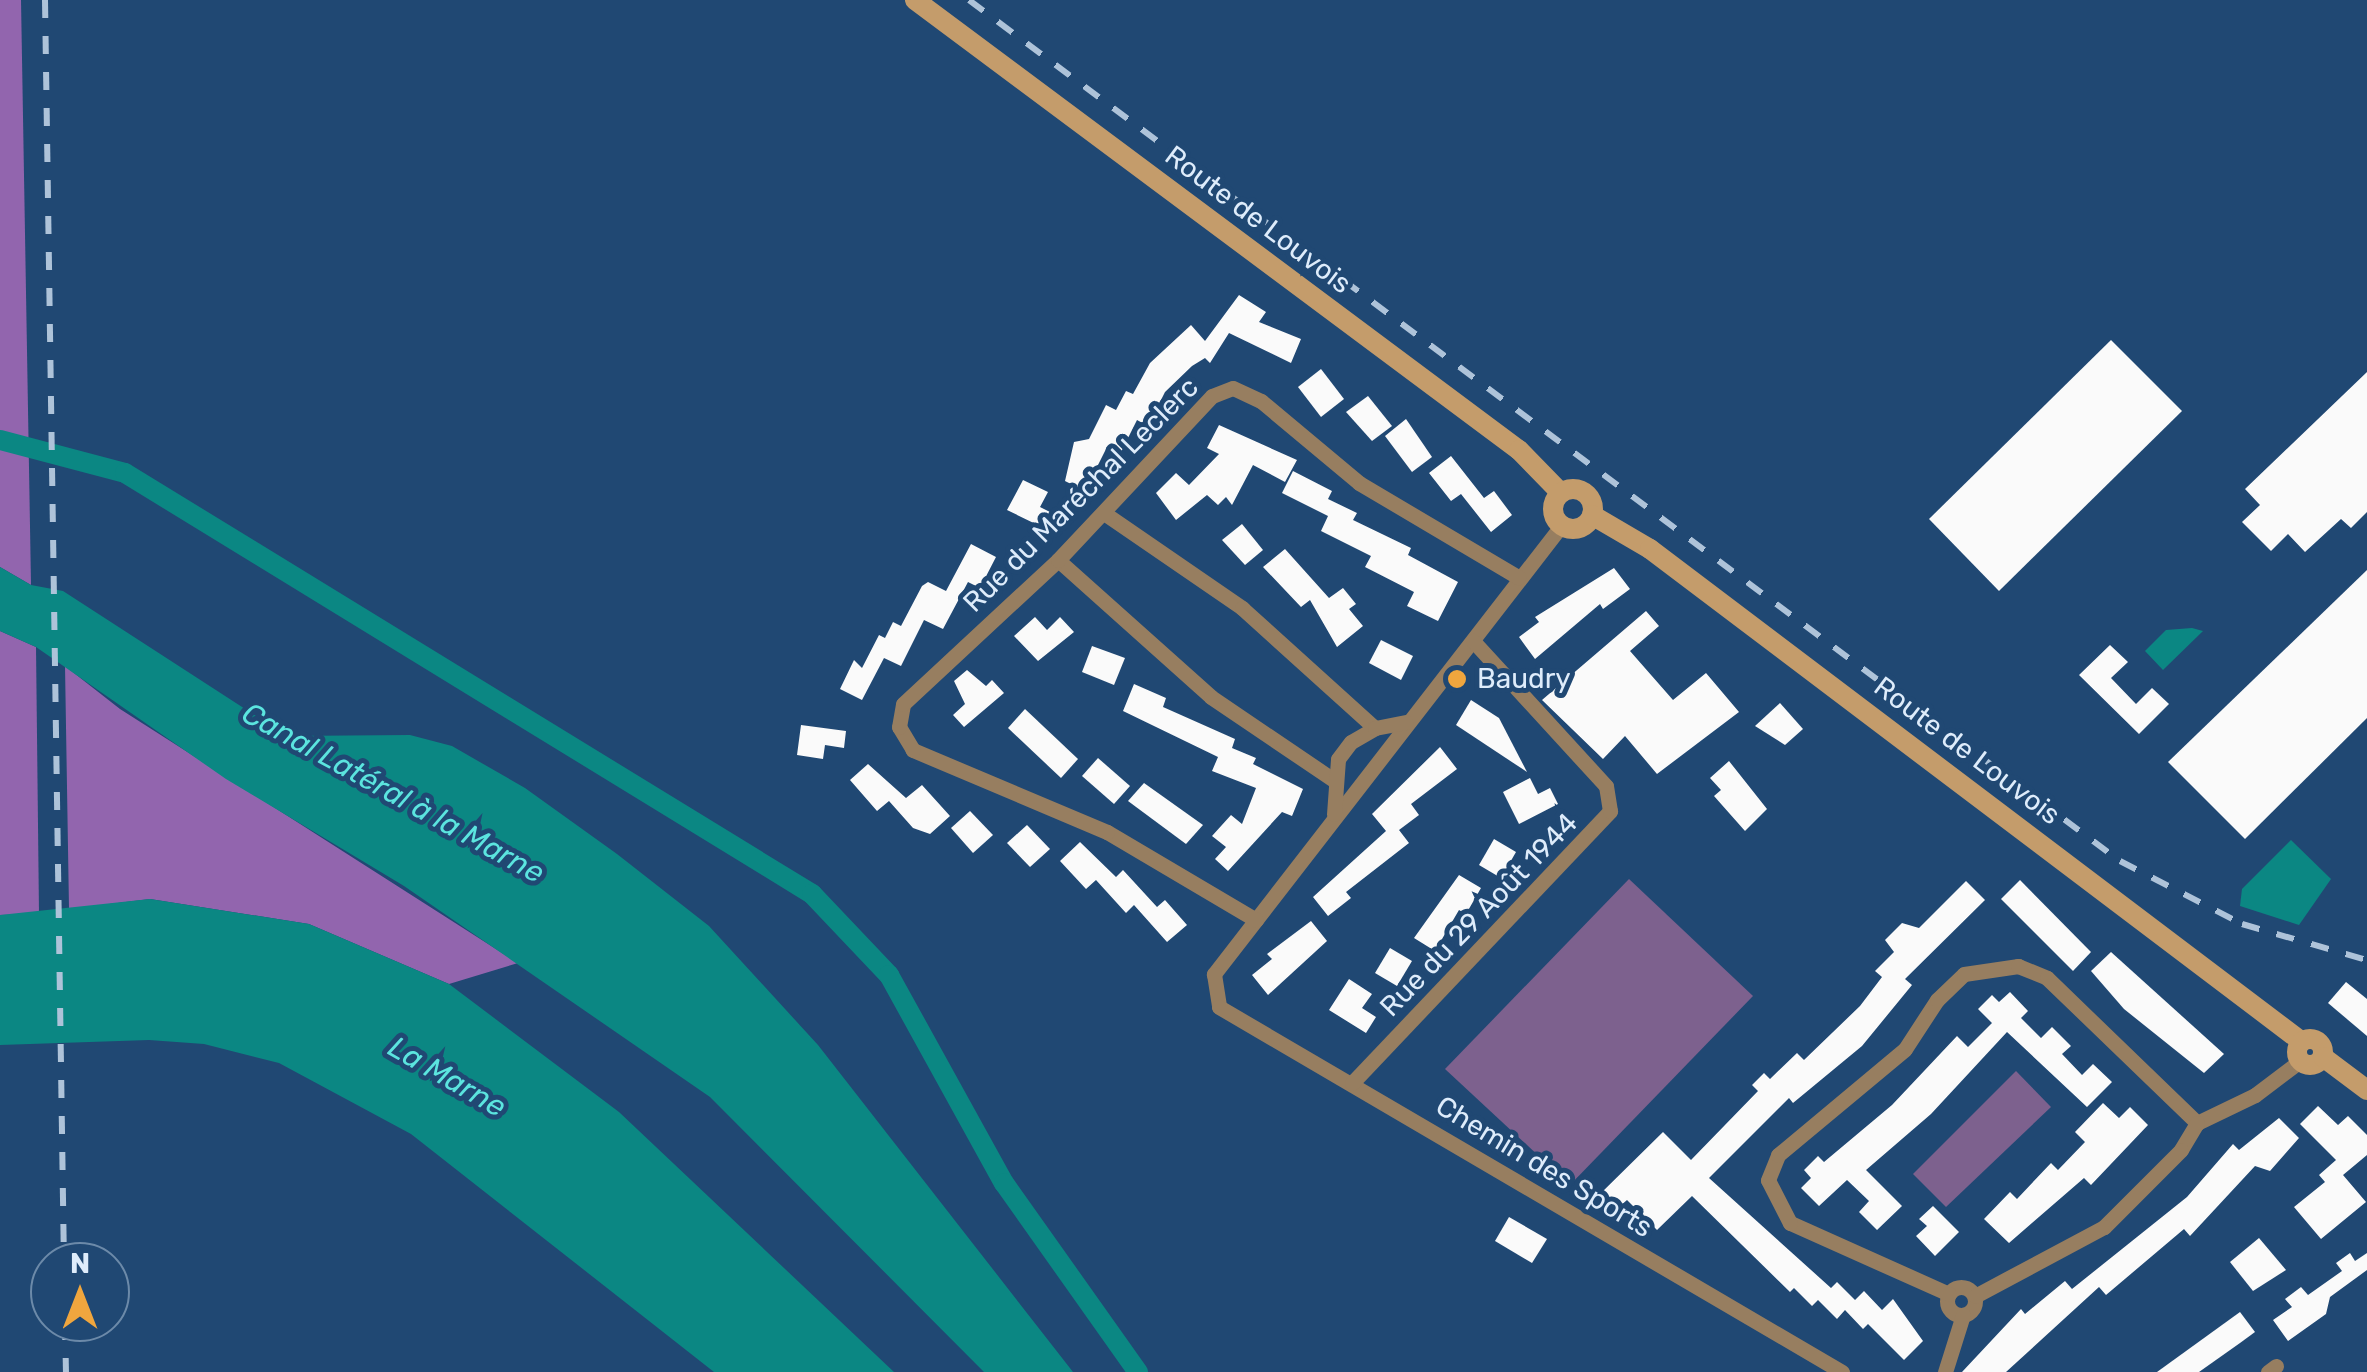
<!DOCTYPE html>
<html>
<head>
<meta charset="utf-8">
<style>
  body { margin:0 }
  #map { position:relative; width:2367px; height:1372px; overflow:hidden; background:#204873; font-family:Rubik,sans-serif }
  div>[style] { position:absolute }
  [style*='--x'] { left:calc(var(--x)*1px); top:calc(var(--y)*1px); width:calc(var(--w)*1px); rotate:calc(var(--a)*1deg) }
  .green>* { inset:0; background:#7d618e }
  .forest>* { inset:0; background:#9265ae }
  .water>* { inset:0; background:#0b8783 }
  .canal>* { height:20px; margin:-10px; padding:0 10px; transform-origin:10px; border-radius:10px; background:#0b8783 }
  .building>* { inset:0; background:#fafafa }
  .street>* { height:15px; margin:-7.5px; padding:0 7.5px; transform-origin:7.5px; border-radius:7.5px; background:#977e60 }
  .street>.ring { margin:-7.5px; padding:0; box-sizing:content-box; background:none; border:15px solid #977e60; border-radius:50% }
  .secondary>* { height:20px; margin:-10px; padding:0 10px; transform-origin:10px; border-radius:10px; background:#c49c6b }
  .secondary>.ring { margin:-10px; padding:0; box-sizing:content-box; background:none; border:20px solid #c49c6b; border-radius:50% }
  .rail>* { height:6px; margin-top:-3px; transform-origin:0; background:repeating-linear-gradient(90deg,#aec3d9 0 18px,transparent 0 36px) }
  .dots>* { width:28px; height:28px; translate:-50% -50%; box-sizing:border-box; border:5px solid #204873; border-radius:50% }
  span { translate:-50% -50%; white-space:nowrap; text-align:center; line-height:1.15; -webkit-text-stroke:10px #204873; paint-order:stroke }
  .street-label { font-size:28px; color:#deecfb }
  .poi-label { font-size:28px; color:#deecfb }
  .left { translate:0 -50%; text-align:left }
  .water-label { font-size:30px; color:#5be5df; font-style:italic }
  .north { position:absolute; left:30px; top:1242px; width:100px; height:100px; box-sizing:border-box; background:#204873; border:2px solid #6c8aa9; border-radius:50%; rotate:0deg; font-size:28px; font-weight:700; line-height:40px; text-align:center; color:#deecfb }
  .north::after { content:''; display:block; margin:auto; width:35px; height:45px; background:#f0a63e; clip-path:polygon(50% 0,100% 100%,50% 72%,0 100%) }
</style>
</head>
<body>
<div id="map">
  <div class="green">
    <div style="clip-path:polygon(1629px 879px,1753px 996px,1570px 1185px,1445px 1069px)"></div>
    <div style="clip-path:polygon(2016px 1071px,2051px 1107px,1946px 1207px,1913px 1174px)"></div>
  </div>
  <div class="forest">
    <div style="clip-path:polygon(0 0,21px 0,31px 585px,0 567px)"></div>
    <div style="clip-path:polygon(0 631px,36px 647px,39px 914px,0 915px)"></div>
    <div style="clip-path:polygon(65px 666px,120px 709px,518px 963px,449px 984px,309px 924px,150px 899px,69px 909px)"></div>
  </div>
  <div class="water">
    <div style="clip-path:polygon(0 567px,31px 585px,63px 591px,287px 736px,410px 735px,452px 746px,525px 788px,617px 854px,709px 926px,818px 1045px,1073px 1372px,984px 1372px,710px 1097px,404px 886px,226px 779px,36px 647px,0 631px)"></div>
    <div style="clip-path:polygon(2192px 628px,2203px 631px,2163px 670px,2145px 651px,2166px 630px)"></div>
    <div style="clip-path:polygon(2291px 840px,2331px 879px,2299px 925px,2240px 906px,2242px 889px)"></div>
    <div style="clip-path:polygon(150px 899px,309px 924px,449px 984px,619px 1112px,894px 1372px,714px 1372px,411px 1134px,279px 1063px,204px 1044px,149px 1040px,0 1045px,0 915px)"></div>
  </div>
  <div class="canal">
    <div style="--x:0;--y:440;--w:129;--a:14.8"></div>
    <div style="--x:125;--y:473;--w:806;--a:31.5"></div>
    <div style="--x:812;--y:894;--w:112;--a:46.5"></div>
    <div style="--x:889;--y:975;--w:238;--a:61.1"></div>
    <div style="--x:1004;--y:1183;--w:232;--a:54.7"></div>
  </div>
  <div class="building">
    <div style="clip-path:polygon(1239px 295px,1266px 312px,1259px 322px,1301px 339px,1291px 363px,1229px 333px,1210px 363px,1205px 358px,1192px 366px,1165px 392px,1148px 426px,1137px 420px,1120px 454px,1107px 447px,1085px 491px,1065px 481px,1074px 442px,1089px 439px,1106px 405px,1116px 410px,1126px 391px,1133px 394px,1150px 363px,1191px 325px,1205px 341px)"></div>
    <div style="clip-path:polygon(2111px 340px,2182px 411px,1999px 591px,1929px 519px)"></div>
    <div style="clip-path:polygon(1321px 369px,1344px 399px,1321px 417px,1298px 387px)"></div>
    <div style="clip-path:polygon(2367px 372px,2367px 512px,2351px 528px,2341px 519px,2305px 552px,2288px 534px,2271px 551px,2242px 522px,2260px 505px,2245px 489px)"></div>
    <div style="clip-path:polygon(1368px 396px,1392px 426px,1372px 441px,1346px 412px)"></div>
    <div style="clip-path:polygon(1406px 419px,1432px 457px,1412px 472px,1385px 436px)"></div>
    <div style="clip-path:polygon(1219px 425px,1297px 460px,1285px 482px,1253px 465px,1232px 505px,1226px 497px,1218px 505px,1207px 495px,1176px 520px,1156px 493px,1176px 473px,1189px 485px,1219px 454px,1207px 448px)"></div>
    <div style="clip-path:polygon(1451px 456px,1484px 498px,1494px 491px,1512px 515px,1491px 532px,1461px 494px,1451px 501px,1429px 473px)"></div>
    <div style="clip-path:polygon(1293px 471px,1332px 491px,1328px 499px,1357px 513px,1353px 520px,1411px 548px,1408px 555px,1458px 582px,1438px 621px,1407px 606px,1414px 592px,1365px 567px,1371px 556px,1321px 531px,1328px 516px,1282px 493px)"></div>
    <div style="clip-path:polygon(1023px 480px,1048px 492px,1040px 507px,1054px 514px,1046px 529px,1007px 510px)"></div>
    <div style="clip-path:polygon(1242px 524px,1263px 550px,1245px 565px,1222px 540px)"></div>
    <div style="clip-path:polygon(971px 544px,996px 557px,980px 588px,968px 582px,943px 629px,924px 620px,901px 666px,884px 658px,862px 700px,840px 689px,854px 660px,862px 668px,879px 635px,885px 638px,893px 622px,901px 626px,922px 586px,928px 582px,946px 591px)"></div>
    <div style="clip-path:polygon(1285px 549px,1329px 598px,1343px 588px,1356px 604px,1349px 609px,1363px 626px,1337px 647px,1310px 600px,1301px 607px,1263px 567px)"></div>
    <div style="clip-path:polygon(1614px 568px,1630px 589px,1603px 609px,1600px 604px,1535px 659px,1519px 637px,1539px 622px,1535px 617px)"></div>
    <div style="clip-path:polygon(2367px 570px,2367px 718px,2245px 839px,2168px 762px)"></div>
    <div style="clip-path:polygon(1646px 611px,1659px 626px,1630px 651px,1673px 700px,1706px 673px,1739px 712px,1657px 774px,1625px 736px,1603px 759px,1542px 700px)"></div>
    <div style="clip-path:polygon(1035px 617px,1047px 630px,1060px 617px,1074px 632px,1038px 661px,1014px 636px)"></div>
    <div style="clip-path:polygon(1381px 640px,1413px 656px,1401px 680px,1369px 663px)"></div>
    <div style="clip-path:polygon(2110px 645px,2128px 662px,2111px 678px,2136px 704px,2152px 688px,2169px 704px,2139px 734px,2079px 675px)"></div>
    <div style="clip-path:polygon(1092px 646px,1125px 658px,1114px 685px,1082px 672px)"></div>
    <div style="clip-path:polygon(967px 670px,986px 686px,992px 680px,1004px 693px,964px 727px,953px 715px,965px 704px,954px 681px)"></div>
    <div style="clip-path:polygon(1134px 684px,1166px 698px,1163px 707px,1235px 739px,1232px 748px,1256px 758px,1253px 764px,1303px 789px,1292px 816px,1282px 812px,1228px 871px,1215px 859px,1226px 847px,1212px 836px,1231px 815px,1242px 824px,1256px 788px,1212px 771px,1218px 757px,1123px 711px)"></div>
    <div style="clip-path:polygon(1471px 700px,1499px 718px,1527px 772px,1456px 725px)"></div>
    <div style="clip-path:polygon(1780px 703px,1803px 729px,1785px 745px,1755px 726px)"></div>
    <div style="clip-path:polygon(1025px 709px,1078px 759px,1061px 778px,1008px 728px)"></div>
    <div style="clip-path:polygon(801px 725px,846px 731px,844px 748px,825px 745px,823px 759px,797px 755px)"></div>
    <div style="clip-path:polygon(1440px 747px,1457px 769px,1411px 804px,1419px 815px,1399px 830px,1409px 843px,1346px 892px,1351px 898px,1328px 916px,1313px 897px,1386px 831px,1372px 814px)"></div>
    <div style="clip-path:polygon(1098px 758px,1130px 786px,1114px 804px,1082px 776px)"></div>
    <div style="clip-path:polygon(1729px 761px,1767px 809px,1745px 831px,1714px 796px,1721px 790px,1710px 778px)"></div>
    <div style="clip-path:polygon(868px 764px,906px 798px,922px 785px,950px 816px,930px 834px,913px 828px,889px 801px,877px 811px,850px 780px)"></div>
    <div style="clip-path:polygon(1530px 778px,1538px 794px,1550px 788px,1558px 804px,1519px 824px,1503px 792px)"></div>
    <div style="clip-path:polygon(1144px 783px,1203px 825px,1186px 844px,1128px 801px)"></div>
    <div style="clip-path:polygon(970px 811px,993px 835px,973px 853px,951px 828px)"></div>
    <div style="clip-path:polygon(1027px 825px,1050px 849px,1030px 867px,1007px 843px)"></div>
    <div style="clip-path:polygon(1494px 839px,1516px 852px,1501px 878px,1479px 865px)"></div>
    <div style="clip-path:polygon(1080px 842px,1116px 877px,1123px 870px,1157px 907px,1165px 900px,1187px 925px,1167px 942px,1134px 905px,1126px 913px,1096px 880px,1086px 889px,1060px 861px)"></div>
    <div style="clip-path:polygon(1459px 875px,1481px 888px,1466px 914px,1459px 910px,1435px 951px,1414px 938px)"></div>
    <div style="clip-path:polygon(2020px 880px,2091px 952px,2073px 971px,2001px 899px)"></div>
    <div style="clip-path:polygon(1966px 881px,1985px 900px,1905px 979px,1912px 985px,1862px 1046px,1793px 1103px,1789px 1098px,1709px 1178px,1831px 1288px,1837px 1282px,1855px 1300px,1864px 1291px,1882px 1310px,1893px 1299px,1923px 1341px,1904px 1360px,1868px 1324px,1863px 1329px,1845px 1310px,1837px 1319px,1818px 1300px,1812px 1306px,1794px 1288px,1790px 1292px,1692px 1196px,1657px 1230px,1627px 1200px,1619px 1207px,1599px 1195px,1663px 1132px,1691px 1160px,1758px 1091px,1752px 1085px,1764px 1073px,1770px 1079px,1797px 1053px,1804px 1060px,1860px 1006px,1882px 977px,1875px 971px,1894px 952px,1885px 940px,1902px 923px,1919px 928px)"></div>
    <div style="clip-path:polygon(1311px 921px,1327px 941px,1268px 995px,1252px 975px,1272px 959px,1267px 954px)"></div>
    <div style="clip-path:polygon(1390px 948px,1412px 961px,1397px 986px,1375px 973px)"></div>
    <div style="clip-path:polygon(2111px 952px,2224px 1054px,2204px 1073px,2124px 1009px,2091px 971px)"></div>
    <div style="clip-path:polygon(1349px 979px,1372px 994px,1362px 1008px,1376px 1017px,1366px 1033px,1329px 1010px)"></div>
    <div style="clip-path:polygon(2346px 982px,2367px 999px,2367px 1036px,2328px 1003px)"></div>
    <div style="clip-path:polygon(2010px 992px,2028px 1011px,2021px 1018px,2041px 1038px,2052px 1027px,2071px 1046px,2062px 1054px,2082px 1075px,2093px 1064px,2112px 1082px,2087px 1107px,2007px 1032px,1931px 1114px,1866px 1170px,1902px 1206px,1877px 1230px,1859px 1212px,1869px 1201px,1847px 1180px,1819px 1206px,1801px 1188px,1811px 1178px,1804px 1170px,1818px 1156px,1824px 1162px,1892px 1105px,1957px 1036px,1968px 1047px,1992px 1023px,1978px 1009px,1992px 995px,1999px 1002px)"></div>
    <div style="clip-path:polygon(2103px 1103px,2119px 1118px,2130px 1107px,2148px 1125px,2091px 1185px,2084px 1178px,2009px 1243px,1984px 1219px,2010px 1192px,2017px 1199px,2051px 1163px,2058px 1170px,2085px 1142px,2075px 1132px)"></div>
    <div style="clip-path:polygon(2318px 1106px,2338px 1125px,2348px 1116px,2367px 1135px,2367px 1155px,2343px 1175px,2366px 1202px,2321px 1239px,2294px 1207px,2325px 1182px,2319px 1175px,2336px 1160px,2300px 1124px)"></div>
    <div style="clip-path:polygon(2279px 1118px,2299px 1138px,2270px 1171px,2255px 1166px,2190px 1236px,2184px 1229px,2106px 1295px,2099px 1287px,2006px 1372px,1962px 1372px,2021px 1309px,2025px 1314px,2065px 1281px,2072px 1289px,2187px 1197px,2233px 1144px,2239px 1150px)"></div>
    <div style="clip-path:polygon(1933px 1206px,1959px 1232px,1935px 1256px,1916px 1236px,1927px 1226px,1919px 1219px)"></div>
    <div style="clip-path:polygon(1509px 1217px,1547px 1239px,1532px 1263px,1495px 1241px)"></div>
    <div style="clip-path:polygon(2259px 1238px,2286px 1270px,2253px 1291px,2230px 1262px)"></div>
    <div style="clip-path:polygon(2350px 1253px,2355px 1261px,2367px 1253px,2367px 1270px,2330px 1297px,2326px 1314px,2288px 1341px,2273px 1320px,2292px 1307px,2285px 1299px,2301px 1287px,2308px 1295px,2342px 1271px,2336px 1263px)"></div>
    <div style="clip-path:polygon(2240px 1312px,2255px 1332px,2240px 1343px,2199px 1372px,2157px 1372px)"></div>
  </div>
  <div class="street">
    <div style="--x:1104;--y:513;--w:168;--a:34.5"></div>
    <div style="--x:1242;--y:608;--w:179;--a:42.1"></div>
    <div style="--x:1561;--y:526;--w:567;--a:127.76"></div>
    <div style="--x:1214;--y:974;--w:33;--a:81"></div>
    <div style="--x:1219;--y:1007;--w:722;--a:30.36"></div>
    <div style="--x:1058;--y:560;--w:205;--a:41.8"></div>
    <div style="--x:1211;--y:697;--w:150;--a:34.1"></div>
    <div style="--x:1334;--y:814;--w:55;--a:-85.8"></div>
    <div style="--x:1338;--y:759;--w:21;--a:-53"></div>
    <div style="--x:1351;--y:742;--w:28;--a:-30"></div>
    <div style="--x:1375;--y:728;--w:31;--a:-11"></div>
    <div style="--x:1256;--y:920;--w:173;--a:-149.4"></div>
    <div style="--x:1107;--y:832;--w:211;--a:-157.1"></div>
    <div style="--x:913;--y:750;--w:27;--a:-121"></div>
    <div style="--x:899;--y:727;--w:23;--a:-80"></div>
    <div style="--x:903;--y:704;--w:212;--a:-42.9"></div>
    <div style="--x:1058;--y:560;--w:225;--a:-46.8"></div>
    <div style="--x:1212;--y:396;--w:22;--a:-21"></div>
    <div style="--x:1233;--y:388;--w:31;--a:25"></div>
    <div style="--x:1261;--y:401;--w:128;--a:39.9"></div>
    <div style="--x:1359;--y:483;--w:185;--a:30.6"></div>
    <div style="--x:1352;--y:1083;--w:375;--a:-46.5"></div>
    <div style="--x:1610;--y:811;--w:25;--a:-99"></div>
    <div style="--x:1606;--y:786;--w:197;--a:-132.5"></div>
    <div style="--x:2197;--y:1123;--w:64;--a:-25.8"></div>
    <div style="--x:2255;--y:1095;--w:56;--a:-37.1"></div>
    <div class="ring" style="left:1947px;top:1287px;width:13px;height:13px"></div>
    <div style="--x:1949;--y:1294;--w:174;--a:-155.9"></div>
    <div style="--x:1790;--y:1223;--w:48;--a:-117.1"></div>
    <div style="--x:1768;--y:1180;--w:27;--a:-68"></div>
    <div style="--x:1778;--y:1155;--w:165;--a:-39.8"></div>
    <div style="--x:1905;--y:1049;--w:59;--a:-56.9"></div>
    <div style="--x:1937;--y:1000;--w:37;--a:-44"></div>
    <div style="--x:1964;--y:974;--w:55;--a:-8.4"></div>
    <div style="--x:2018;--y:966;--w:31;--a:22"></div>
    <div style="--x:2047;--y:978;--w:209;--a:44"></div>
    <div style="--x:2197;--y:1123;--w:31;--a:121"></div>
    <div style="--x:2181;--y:1150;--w:109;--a:135"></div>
    <div style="--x:2104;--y:1227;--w:146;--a:151.9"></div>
    <div style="--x:1945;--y:1372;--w:60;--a:-72.5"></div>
    <div style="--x:2268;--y:1372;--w:10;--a:-37"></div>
  </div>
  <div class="secondary">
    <div style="--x:915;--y:0;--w:753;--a:36.69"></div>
    <div style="--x:1519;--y:450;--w:60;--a:45.7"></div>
    <div class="ring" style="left:1553px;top:489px;width:20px;height:20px"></div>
    <div style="--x:1592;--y:515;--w:67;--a:30.4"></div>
    <div style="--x:1650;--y:549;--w:817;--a:37.09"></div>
    <div class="ring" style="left:2297px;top:1039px;width:6px;height:6px"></div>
    <div style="--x:2323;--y:1057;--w:55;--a:36.9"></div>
  </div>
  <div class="rail">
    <div style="--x:45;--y:0;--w:1262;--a:89.14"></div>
    <div style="--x:969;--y:0;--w:1437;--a:36.8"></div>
    <div style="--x:2120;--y:861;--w:137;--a:27.3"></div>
    <div style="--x:2242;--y:924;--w:130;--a:16.1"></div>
    <div style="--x:65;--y:1322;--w:50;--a:88.9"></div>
  </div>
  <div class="dots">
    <div style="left:1457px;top:679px;background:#f0a63e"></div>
  </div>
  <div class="street-label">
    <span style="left:1258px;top:220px;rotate:37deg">Route de Louvois</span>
    <span style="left:1081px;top:495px;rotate:-45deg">Rue du Maréchal Leclerc</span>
    <span style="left:1967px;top:751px;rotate:37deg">Route de Louvois</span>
    <span style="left:1479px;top:915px;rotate:-46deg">Rue du 29 Août 1944</span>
    <span style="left:1544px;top:1167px;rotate:31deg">Chemin des Sports</span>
  </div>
  <div class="poi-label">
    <span class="left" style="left:1477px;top:679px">Baudry</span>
  </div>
  <div class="water-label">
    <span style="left:393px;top:793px;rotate:29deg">Canal Latéral à la Marne</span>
    <span style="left:447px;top:1077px;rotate:30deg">La Marne</span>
  </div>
  <div class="north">N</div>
</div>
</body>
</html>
